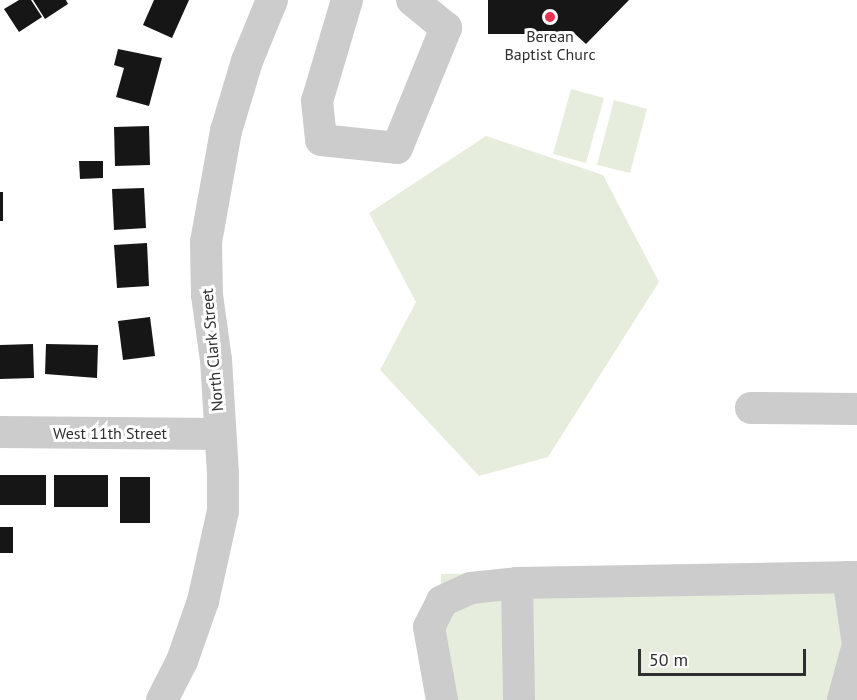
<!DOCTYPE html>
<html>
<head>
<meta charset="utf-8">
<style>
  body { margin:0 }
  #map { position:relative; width:857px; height:700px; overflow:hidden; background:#fff; font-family:"PT Sans",sans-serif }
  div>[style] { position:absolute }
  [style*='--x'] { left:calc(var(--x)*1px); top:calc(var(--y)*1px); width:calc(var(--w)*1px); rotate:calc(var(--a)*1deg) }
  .green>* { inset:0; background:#e7eddd }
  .building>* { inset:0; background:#161616 }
  .minor>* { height:32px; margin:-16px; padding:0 16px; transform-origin:16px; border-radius:16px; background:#ccc }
  .dots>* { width:16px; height:16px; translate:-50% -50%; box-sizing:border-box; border:3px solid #fff; border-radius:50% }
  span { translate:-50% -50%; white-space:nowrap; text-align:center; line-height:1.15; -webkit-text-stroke:6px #fff; paint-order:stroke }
  .poi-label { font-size:16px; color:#2f2f2f }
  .street-label { font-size:16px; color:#2f2f2f }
  .scale { position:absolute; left:638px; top:649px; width:168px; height:27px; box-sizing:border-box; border:3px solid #2f2f2f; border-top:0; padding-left:8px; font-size:18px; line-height:21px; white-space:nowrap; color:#2f2f2f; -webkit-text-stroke:4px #fff; paint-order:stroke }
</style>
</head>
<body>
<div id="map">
  <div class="green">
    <div style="clip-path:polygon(571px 89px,604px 98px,586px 163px,553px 154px)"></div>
    <div style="clip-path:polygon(614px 100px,647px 109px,630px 173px,597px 165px)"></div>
    <div style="clip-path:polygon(486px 136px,603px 175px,659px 282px,548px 457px,479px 476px,380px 370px,416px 302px,369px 213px)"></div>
    <div style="clip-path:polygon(857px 566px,857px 700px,439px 700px,441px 574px)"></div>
  </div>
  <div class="building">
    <div style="clip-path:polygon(19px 0,31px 0,42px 17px,19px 32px,4px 9px)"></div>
    <div style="clip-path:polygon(33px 0,66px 0,68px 4px,45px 19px)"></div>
    <div style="clip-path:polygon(154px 0,189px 0,172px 38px,143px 25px)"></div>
    <div style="clip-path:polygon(488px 0,629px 0,586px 44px,575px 34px,488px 34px)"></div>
    <div style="clip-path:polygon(118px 49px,162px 58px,149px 106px,116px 97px,124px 68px,114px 65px)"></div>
    <div style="clip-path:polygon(149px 126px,150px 165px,115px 166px,114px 127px)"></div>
    <div style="clip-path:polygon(79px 161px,103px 161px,103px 178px,80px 179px)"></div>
    <div style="clip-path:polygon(144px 188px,146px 228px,114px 230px,112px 189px)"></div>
    <div style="clip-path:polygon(0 192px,3px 192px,3px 221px,0 221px)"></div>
    <div style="clip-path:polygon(147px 243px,149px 286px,117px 288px,114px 245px)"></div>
    <div style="clip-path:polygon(150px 317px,155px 356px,123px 360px,118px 321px)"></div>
    <div style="clip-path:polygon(33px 344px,34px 378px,0 379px,0 345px)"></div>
    <div style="clip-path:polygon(46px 344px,98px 345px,97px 378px,45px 374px)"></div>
    <div style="clip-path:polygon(0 475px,46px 475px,46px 505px,0 505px)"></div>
    <div style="clip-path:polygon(54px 475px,108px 475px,108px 507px,54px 507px)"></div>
    <div style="clip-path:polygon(120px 477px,150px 477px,150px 523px,120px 523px)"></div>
    <div style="clip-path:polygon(0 527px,13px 527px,13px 553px,0 553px)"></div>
  </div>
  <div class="minor">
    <div style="--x:347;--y:0;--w:105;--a:106.5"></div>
    <div style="--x:317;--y:101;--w:39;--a:84"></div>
    <div style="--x:321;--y:140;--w:76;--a:6"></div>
    <div style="--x:397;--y:148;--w:130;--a:-67.8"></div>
    <div style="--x:446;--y:28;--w:44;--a:-140.5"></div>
    <div style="--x:751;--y:408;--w:106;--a:0.5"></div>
    <div style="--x:0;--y:432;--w:219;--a:0.5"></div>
    <div style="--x:848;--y:577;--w:62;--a:81.6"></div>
    <div style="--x:517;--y:583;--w:340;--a:-1"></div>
    <div style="--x:162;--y:700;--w:44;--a:-62.9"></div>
    <div style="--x:182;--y:661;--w:64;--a:-70.7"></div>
    <div style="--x:203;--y:601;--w:92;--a:-77.5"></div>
    <div style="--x:223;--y:511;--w:37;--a:-90"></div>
    <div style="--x:223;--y:474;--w:114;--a:-93.5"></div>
    <div style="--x:216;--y:360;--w:66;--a:-97.9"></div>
    <div style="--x:207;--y:295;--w:53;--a:-91.1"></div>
    <div style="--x:206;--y:242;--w:113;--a:-79.8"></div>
    <div style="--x:226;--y:131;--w:73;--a:-73.3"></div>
    <div style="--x:247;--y:61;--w:66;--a:-67.7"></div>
    <div style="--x:442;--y:700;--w:74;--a:-100.1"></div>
    <div style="--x:429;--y:627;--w:29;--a:-63"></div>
    <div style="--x:442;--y:601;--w:32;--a:-24"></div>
    <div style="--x:471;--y:588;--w:46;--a:-6.2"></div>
    <div style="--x:517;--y:583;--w:117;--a:89"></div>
    <div style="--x:843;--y:700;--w:54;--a:-74.9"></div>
  </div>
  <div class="dots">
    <div style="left:550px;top:17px;background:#e73154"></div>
  </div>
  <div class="poi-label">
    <span style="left:550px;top:45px">Berean<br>Baptist Churc</span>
  </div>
  <div class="street-label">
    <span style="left:212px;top:350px;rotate:-95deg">North Clark Street</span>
    <span style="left:110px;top:433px">West 11th Street</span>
  </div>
  <div class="scale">50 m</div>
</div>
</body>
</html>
